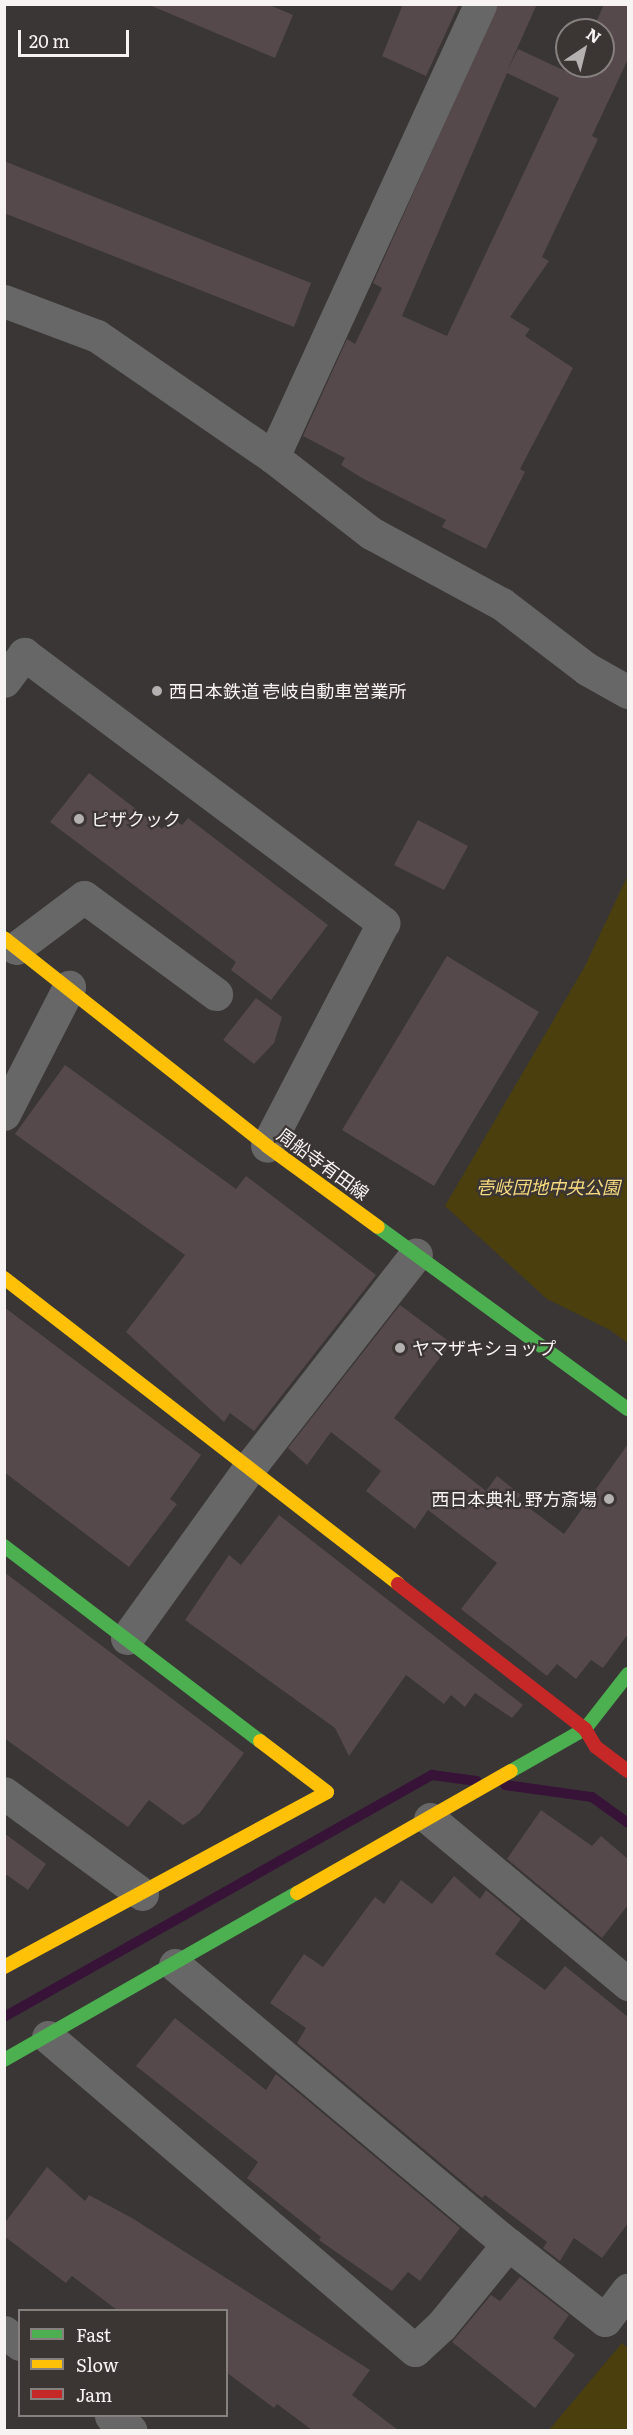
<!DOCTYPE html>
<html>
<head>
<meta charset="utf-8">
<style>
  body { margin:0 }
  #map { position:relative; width:633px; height:2435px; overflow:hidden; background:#393635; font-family:Literata,"Noto Sans JP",serif }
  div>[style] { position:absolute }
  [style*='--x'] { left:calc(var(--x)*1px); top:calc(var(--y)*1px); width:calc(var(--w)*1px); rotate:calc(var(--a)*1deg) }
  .green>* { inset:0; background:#4c3f0e }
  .stream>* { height:10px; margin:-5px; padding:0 5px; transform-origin:5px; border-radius:5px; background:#381338 }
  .building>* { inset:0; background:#55494c }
  .street>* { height:33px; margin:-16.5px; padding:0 16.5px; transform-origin:16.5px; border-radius:16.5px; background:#686767 }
  .fast>* { height:14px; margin:-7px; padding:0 7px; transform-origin:7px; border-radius:7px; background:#4caf50 }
  .slow>* { height:14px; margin:-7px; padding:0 7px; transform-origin:7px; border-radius:7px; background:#ffc107 }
  .jam>* { height:14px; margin:-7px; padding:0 7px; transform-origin:7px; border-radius:7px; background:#c62828 }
  .dots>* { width:16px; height:16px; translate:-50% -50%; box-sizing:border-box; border:3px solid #3b3533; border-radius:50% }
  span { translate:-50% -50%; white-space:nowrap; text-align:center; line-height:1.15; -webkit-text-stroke:4.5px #3b3533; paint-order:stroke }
  .poi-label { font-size:18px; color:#f7f3f2 }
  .left { translate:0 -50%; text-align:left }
  .right { translate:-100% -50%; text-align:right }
  .street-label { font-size:18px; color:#f7f3f2 }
  .park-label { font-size:18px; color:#f6da7f; font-style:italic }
  .frame { position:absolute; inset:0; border:6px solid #f7f3f2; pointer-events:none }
  .legend { position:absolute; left:18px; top:2309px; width:210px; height:108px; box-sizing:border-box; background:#3b3533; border:2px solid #86817f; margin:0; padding:8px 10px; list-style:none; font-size:18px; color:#f7f3f2 }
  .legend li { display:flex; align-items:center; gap:12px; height:30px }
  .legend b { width:30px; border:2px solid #86817f }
  .north { position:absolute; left:555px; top:18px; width:60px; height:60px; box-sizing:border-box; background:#3b3533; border:2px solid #86817f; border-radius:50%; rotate:35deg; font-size:16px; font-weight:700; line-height:24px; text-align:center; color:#f7f3f2 }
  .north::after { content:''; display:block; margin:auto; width:21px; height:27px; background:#b4b1b0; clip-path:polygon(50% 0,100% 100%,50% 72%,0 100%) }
  .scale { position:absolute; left:18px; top:30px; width:111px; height:27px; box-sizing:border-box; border:3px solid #f7f3f2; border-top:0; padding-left:8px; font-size:18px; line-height:21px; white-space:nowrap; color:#f7f3f2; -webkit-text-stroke:4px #3b3533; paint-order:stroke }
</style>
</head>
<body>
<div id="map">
  <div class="green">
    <div style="clip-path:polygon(628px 875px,628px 1343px,610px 1330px,547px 1299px,445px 1206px,585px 966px)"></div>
    <div style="clip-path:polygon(622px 2343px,628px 2348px,628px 2430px,549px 2430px)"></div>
  </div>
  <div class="stream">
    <div style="--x:505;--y:1785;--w:88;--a:7.9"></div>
    <div style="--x:592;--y:1797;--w:44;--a:35.8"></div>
    <div style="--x:4;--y:2017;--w:492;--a:-29.5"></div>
    <div style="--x:432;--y:1775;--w:45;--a:7.6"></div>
  </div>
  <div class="building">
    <div style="clip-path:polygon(147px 4px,267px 4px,293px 15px,275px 58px)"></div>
    <div style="clip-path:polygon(403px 4px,459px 4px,426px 76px,382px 56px)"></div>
    <div style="clip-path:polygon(evenodd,498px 4px,537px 4px,507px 71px,518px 49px,574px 75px,578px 66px,603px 66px,603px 30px,593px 30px,604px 4px,628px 4px,628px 59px,592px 136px,598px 139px,542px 257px,549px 261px,510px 317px,530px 329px,525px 336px,573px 368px,520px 469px,525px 472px,486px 549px,442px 527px,446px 520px,362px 478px,341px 465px,345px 458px,303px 436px,347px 339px,355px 344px,382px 288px,373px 283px,498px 4px,507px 73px,559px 98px,447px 336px,402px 316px,507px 73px)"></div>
    <div style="clip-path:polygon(4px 161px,311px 283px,294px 327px,4px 213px)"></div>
    <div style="clip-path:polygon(89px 773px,162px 829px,171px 817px,182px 825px,188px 818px,328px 925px,271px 1000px,231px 970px,236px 962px,50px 822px)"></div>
    <div style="clip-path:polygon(418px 820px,468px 846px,444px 890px,394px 865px)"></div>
    <div style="clip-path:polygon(447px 956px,539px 1012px,434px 1186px,342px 1130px)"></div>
    <div style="clip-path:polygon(256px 998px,282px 1017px,274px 1043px,254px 1064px,223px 1040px)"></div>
    <div style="clip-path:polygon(65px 1065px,236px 1189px,246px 1176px,376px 1275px,254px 1431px,230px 1413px,224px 1422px,126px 1332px,185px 1255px,15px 1134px)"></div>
    <div style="clip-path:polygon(400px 1305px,451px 1343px,394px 1418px,486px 1491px,497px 1476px,521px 1495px,517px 1499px,564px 1534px,628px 1444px,628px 1634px,603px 1668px,591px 1660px,576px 1679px,557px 1664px,547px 1676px,461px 1609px,497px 1563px,428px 1510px,415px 1529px,366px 1491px,381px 1471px,331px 1432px,307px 1465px,288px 1448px)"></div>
    <div style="clip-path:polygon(4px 1307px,201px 1455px,170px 1499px,177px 1504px,129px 1567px,4px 1472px)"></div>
    <div style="clip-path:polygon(279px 1515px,523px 1705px,512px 1718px,475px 1693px,465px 1707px,451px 1695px,444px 1704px,406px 1675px,349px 1756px,335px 1728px,185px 1620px,229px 1555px,241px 1565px)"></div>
    <div style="clip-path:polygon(4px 1572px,244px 1753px,199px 1814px,183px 1825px,149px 1800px,128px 1827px,4px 1738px)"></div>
    <div style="clip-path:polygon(541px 1810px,592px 1846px,601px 1836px,628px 1859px,628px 1905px,602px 1938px,507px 1859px)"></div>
    <div style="clip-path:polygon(4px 1833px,46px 1864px,28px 1890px,4px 1873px)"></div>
    <div style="clip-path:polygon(454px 1876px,480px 1899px,486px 1890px,521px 1919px,495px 1954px,545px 1990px,565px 1966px,628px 2017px,628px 2223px,602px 2258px,574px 2238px,560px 2261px,543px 2248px,547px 2242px,485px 2195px,482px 2198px,297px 2043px,306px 2028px,270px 2003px,304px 1954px,323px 1967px,375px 1897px,384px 1904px,401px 1880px,432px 1904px)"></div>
    <div style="clip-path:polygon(175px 2018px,266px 2090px,276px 2074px,460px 2228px,420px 2281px,408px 2272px,392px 2291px,319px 2240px,321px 2237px,247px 2178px,258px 2162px,136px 2066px)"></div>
    <div style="clip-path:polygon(47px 2167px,85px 2201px,89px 2195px,132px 2218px,370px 2370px,352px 2395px,398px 2430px,312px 2430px,277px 2404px,274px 2408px,226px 2372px,226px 2310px,117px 2310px,72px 2276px,66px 2283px,4px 2236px,4px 2224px)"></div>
    <div style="clip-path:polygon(520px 2277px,569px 2315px,553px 2338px,575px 2355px,535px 2408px,452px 2342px,491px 2295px,500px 2301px)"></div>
  </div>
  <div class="street">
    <div style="--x:4;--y:301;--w:99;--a:20.6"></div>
    <div style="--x:97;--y:336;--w:214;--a:34.5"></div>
    <div style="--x:273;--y:457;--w:124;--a:37.8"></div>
    <div style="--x:371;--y:533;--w:149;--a:28.5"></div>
    <div style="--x:502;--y:604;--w:107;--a:37.4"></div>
    <div style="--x:587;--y:669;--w:47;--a:29.3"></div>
    <div style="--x:273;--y:457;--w:498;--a:-65.4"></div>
    <div style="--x:4;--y:681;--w:34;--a:-53"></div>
    <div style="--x:24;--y:654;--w:449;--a:36.8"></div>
    <div style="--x:383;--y:923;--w:251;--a:117.5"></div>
    <div style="--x:16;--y:948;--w:85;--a:-36.9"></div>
    <div style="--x:84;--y:897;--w:164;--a:36.3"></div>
    <div style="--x:4;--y:1114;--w:143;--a:-62.9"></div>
    <div style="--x:127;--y:1638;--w:209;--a:-54.3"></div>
    <div style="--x:249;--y:1468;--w:271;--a:-52"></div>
    <div style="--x:4;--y:1793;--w:171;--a:36.2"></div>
    <div style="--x:430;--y:1819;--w:258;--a:39.8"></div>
    <div style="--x:175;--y:1965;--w:434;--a:40"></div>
    <div style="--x:508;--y:2244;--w:123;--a:38.1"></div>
    <div style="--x:605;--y:2320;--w:38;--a:-53"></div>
    <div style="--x:48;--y:2037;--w:482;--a:40.5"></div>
    <div style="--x:415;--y:2350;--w:35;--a:-43"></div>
    <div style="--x:441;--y:2326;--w:106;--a:-50.7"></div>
    <div style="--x:4;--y:2332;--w:20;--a:37"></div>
    <div style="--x:111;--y:2416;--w:24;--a:36"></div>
  </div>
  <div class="fast">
    <div style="--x:378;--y:1227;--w:309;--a:36.1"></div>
    <div style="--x:4;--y:1546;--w:322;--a:37.3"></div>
    <div style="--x:511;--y:1771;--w:85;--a:-29.6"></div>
    <div style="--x:585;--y:1729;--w:70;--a:-52"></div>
    <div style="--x:4;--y:2060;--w:337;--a:-29.7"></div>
  </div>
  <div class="slow">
    <div style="--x:4;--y:938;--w:335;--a:38.3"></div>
    <div style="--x:267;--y:1146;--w:137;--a:36.1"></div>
    <div style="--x:4;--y:1278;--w:499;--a:37.8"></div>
    <div style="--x:297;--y:1893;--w:246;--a:-29.7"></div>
    <div style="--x:4;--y:1967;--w:367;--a:-28.4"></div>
    <div style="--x:327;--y:1792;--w:84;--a:-142.7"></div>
  </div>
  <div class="jam">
    <div style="--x:398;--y:1584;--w:237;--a:37.8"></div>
    <div style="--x:585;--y:1729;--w:21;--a:59"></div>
    <div style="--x:596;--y:1747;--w:40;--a:37"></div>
  </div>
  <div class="dots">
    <div style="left:157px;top:691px;background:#b4b1b0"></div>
    <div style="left:79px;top:819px;background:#b4b1b0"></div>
    <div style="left:400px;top:1348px;background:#b4b1b0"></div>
    <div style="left:609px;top:1499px;background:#b4b1b0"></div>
  </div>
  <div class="poi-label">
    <span class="left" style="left:169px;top:691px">西日本鉄道 壱岐自動車営業所</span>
    <span class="left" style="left:91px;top:819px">ピザクック</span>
    <span class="left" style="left:412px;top:1348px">ヤマザキショップ</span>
    <span class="right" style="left:597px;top:1499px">西日本典礼 野方斎場</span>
  </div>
  <div class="street-label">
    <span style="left:323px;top:1164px;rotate:36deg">周船寺有田線</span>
  </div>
  <div class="park-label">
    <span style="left:548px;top:1187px">壱岐団地中央公園</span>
  </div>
  <div class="frame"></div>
  <ul class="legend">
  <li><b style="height:8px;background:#4caf50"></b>Fast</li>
  <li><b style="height:8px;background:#ffc107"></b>Slow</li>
  <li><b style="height:8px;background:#c62828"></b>Jam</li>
  </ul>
  <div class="north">N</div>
  <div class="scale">20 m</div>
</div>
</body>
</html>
